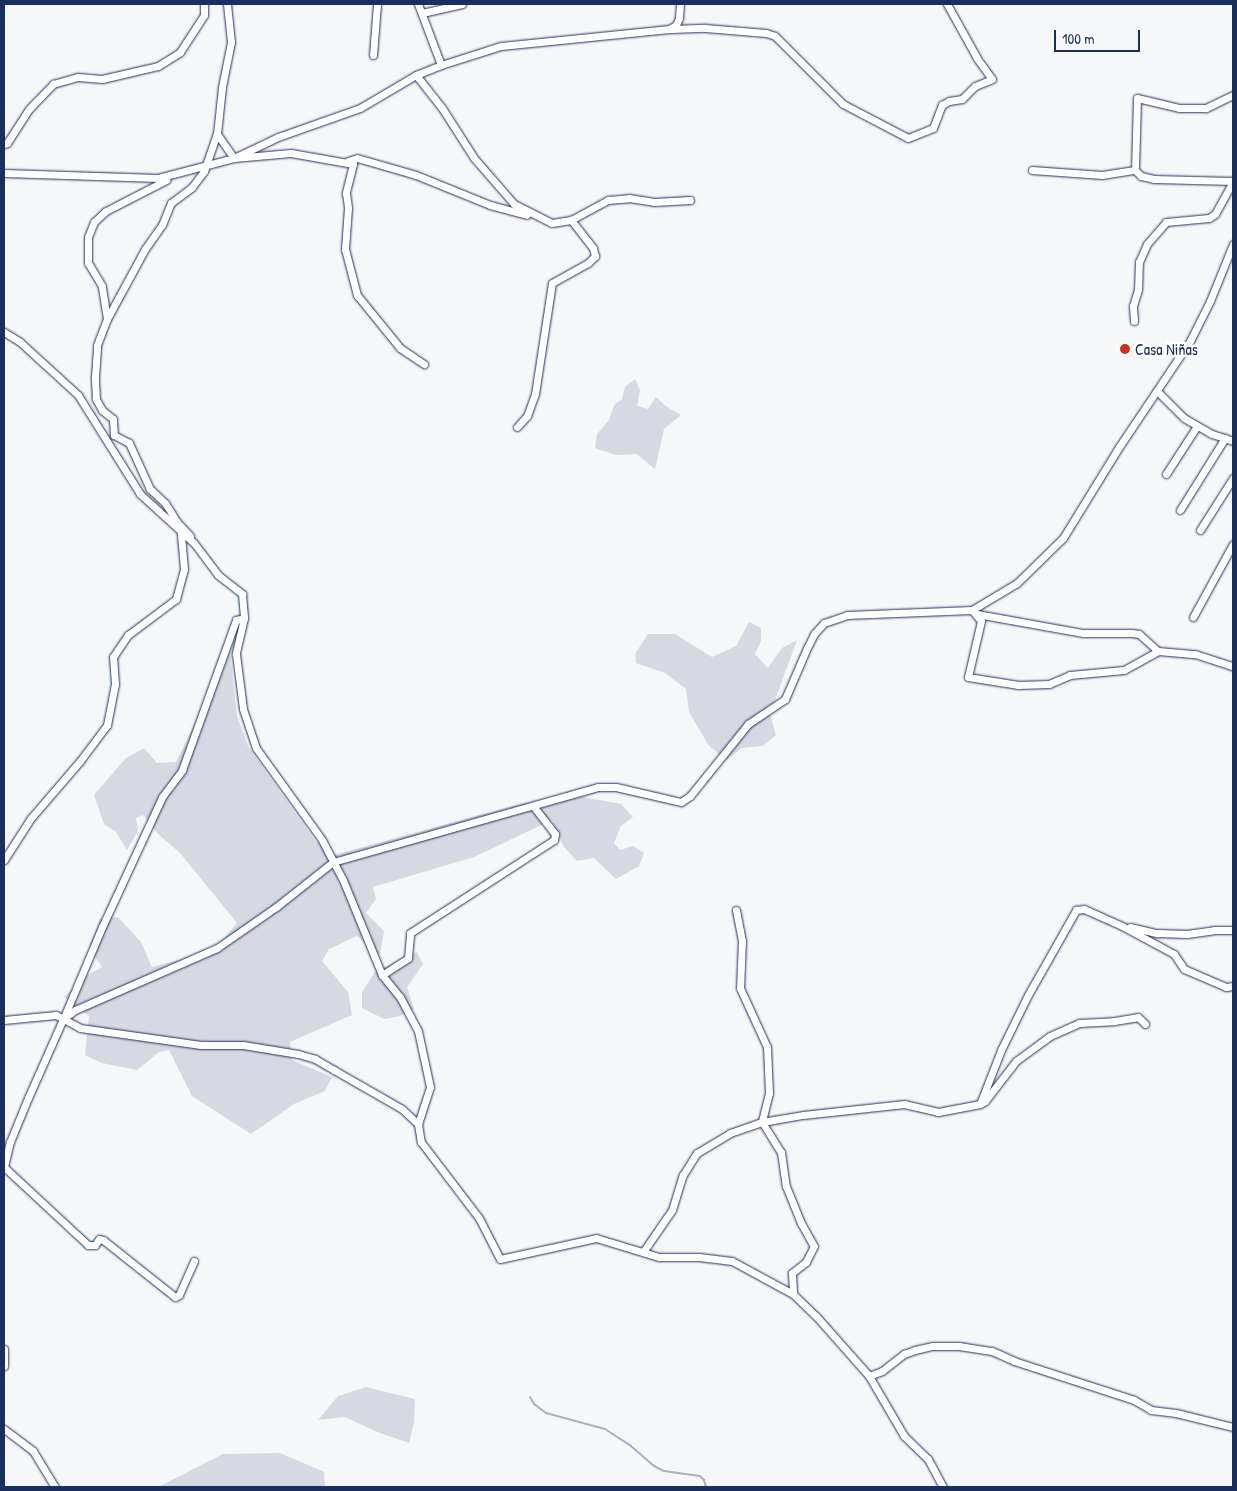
<!DOCTYPE html>
<html>
<head>
<meta charset="utf-8">
<style>
  body { margin:0 }
  #map { position:relative; width:1237px; height:1491px; overflow:hidden; background:#f6f7f9; font-family:"Patrick Hand",sans-serif }
  div>[style] { position:absolute }
  [style*='--x'] { left:calc(var(--x)*1px); top:calc(var(--y)*1px); width:calc(var(--w)*1px); rotate:calc(var(--a)*1deg) }
  .green>* { inset:0; background:#d6d9e2 }
  .stream>* { height:2px; margin:-1px; padding:0 1px; transform-origin:1px; border-radius:1px; background:#a9b0c1 }
  .roads { filter:drop-shadow(0 0 1px #1b2f5e) drop-shadow(0 0 1px #1b2f5e) }
  .minor>* { height:7px; margin:-3.5px; padding:0 3.5px; transform-origin:3.5px; border-radius:3.5px; background:#fff }
  .dots>* { width:14px; height:14px; translate:-50% -50%; box-sizing:border-box; border:2px solid #fff; border-radius:50% }
  span { translate:-50% -50%; white-space:nowrap; text-align:center; line-height:1.15; -webkit-text-stroke:5px #fff; paint-order:stroke }
  .poi-label { font-size:16px; color:#1b2f5e }
  .left { translate:0 -50%; text-align:left }
  .frame { position:absolute; inset:0; border:5px solid #1b2f5e; pointer-events:none }
  .scale { position:absolute; left:1054px; top:30px; width:86px; height:22px; box-sizing:border-box; border:2px solid #1b2f5e; border-top:0; padding-left:6px; font-size:15px; line-height:18px; white-space:nowrap; color:#1b2f5e; -webkit-text-stroke:4px #fff; paint-order:stroke }
</style>
</head>
<body>
<div id="map">
  <div class="green">
    <div style="clip-path:polygon(635px 379px,640px 390px,637px 406px,648px 409px,656px 397px,667px 407px,681px 415px,664px 429px,655px 469px,637px 454px,616px 455px,595px 448px,597px 434px,609px 420px,614px 405px,622px 399px,625px 387px)"></div>
    <div style="clip-path:polygon(749px 622px,761px 628px,761px 641px,755px 654px,768px 668px,782px 648px,797px 640px,770px 714px,776px 735px,763px 746px,742px 748px,727px 760px,709px 746px,689px 712px,686px 689px,665px 673px,636px 663px,635px 654px,648px 634px,675px 634px,712px 657px,736px 646px)"></div>
    <div style="clip-path:polygon(230px 652px,237px 716px,248px 746px,316px 842px,334px 855px,523px 803px,578px 796px,621px 804px,633px 817px,621px 826px,614px 843px,620px 850px,633px 846px,644px 853px,639px 866px,616px 879px,594px 858px,577px 861px,564px 847px,552px 820px,474px 857px,373px 887px,376px 899px,366px 913px,384px 931px,380px 955px,357px 936px,329px 949px,322px 961px,348px 992px,352px 1015px,290px 1042px,292px 1060px,332px 1077px,325px 1091px,294px 1104px,251px 1134px,192px 1096px,169px 1050px,159px 1052px,137px 1070px,102px 1063px,85px 1055px,89px 1016px,64px 997px,88px 975px,102px 967px,89px 948px,100px 919px,118px 917px,141px 942px,152px 967px,213px 951px,237px 923px,180px 853px,158px 834px,143px 815px,136px 818px,138px 831px,127px 850px,116px 832px,104px 824px,94px 795px,126px 758px,144px 748px,157px 763px,176px 762px)"></div>
    <div style="clip-path:polygon(417px 952px,423px 964px,407px 987px,414px 1009px,400px 1016px,384px 1019px,362px 1008px,362px 992px,375px 972px)"></div>
    <div style="clip-path:polygon(366px 1387px,415px 1399px,414px 1422px,409px 1443px,377px 1432px,345px 1417px,318px 1420px,338px 1396px)"></div>
    <div style="clip-path:polygon(280px 1453px,324px 1472px,325px 1487px,158px 1487px,223px 1454px)"></div>
  </div>
  <div class="stream">
    <div style="--x:530;--y:1397;--w:8;--a:60"></div>
    <div style="--x:534;--y:1404;--w:15;--a:37"></div>
    <div style="--x:546;--y:1413;--w:61;--a:15.2"></div>
    <div style="--x:605;--y:1429;--w:31;--a:33"></div>
    <div style="--x:631;--y:1446;--w:30;--a:41"></div>
    <div style="--x:654;--y:1466;--w:11;--a:27"></div>
    <div style="--x:664;--y:1471;--w:36;--a:8"></div>
    <div style="--x:700;--y:1476;--w:6;--a:45"></div>
    <div style="--x:704;--y:1480;--w:7;--a:74"></div>
  </div>
  <div class="roads">
    <div class="minor">
      <div style="--x:418;--y:4;--w:65;--a:69.3"></div>
      <div style="--x:422;--y:13;--w:41;--a:-12.7"></div>
      <div style="--x:671;--y:29;--w:34;--a:-2"></div>
      <div style="--x:705;--y:28;--w:61;--a:4.7"></div>
      <div style="--x:766;--y:33;--w:9;--a:18"></div>
      <div style="--x:775;--y:36;--w:96;--a:45"></div>
      <div style="--x:843;--y:104;--w:73;--a:27.6"></div>
      <div style="--x:908;--y:138;--w:27;--a:-22"></div>
      <div style="--x:933;--y:128;--w:25;--a:-69"></div>
      <div style="--x:942;--y:105;--w:8;--a:-30"></div>
      <div style="--x:949;--y:101;--w:13;--a:-9"></div>
      <div style="--x:962;--y:99;--w:18;--a:-45"></div>
      <div style="--x:975;--y:86;--w:18;--a:-22"></div>
      <div style="--x:992;--y:79;--w:26;--a:-126"></div>
      <div style="--x:977;--y:58;--w:62;--a:-119.1"></div>
      <div style="--x:373;--y:55;--w:51;--a:-85.5"></div>
      <div style="--x:416;--y:75;--w:42;--a:51.8"></div>
      <div style="--x:442;--y:108;--w:59;--a:57.4"></div>
      <div style="--x:474;--y:158;--w:61;--a:49"></div>
      <div style="--x:514;--y:204;--w:42;--a:26.6"></div>
      <div style="--x:552;--y:223;--w:19;--a:-9"></div>
      <div style="--x:571;--y:220;--w:42;--a:-28.4"></div>
      <div style="--x:608;--y:200;--w:21;--a:-5"></div>
      <div style="--x:629;--y:198;--w:25;--a:9"></div>
      <div style="--x:654;--y:202;--w:36;--a:-3"></div>
      <div style="--x:217;--y:134;--w:29;--a:55"></div>
      <div style="--x:234;--y:158;--w:57;--a:-5"></div>
      <div style="--x:291;--y:153;--w:63;--a:10.1"></div>
      <div style="--x:353;--y:164;--w:30;--a:104"></div>
      <div style="--x:346;--y:193;--w:15;--a:82"></div>
      <div style="--x:348;--y:208;--w:41;--a:94.2"></div>
      <div style="--x:345;--y:249;--w:48;--a:75.4"></div>
      <div style="--x:357;--y:295;--w:68;--a:50.9"></div>
      <div style="--x:400;--y:348;--w:29;--a:34"></div>
      <div style="--x:4;--y:144;--w:3;--a:-18"></div>
      <div style="--x:7;--y:143;--w:40;--a:-57.1"></div>
      <div style="--x:29;--y:109;--w:35;--a:-46"></div>
      <div style="--x:53;--y:84;--w:26;--a:-16"></div>
      <div style="--x:78;--y:77;--w:24;--a:5"></div>
      <div style="--x:102;--y:79;--w:57;--a:-13.1"></div>
      <div style="--x:158;--y:66;--w:26;--a:-32"></div>
      <div style="--x:180;--y:52;--w:44;--a:-57"></div>
      <div style="--x:204;--y:15;--w:11;--a:-90"></div>
      <div style="--x:348;--y:161;--w:9;--a:-18"></div>
      <div style="--x:357;--y:158;--w:61;--a:16.1"></div>
      <div style="--x:416;--y:175;--w:80;--a:22.1"></div>
      <div style="--x:490;--y:205;--w:38;--a:15"></div>
      <div style="--x:1032;--y:170;--w:70;--a:4.1"></div>
      <div style="--x:1102;--y:175;--w:33;--a:-9"></div>
      <div style="--x:1135;--y:170;--w:8;--a:45"></div>
      <div style="--x:1141;--y:176;--w:13;--a:13"></div>
      <div style="--x:1154;--y:179;--w:79;--a:1.5"></div>
      <div style="--x:1135;--y:170;--w:72;--a:-88.4"></div>
      <div style="--x:1137;--y:98;--w:43;--a:13.4"></div>
      <div style="--x:1179;--y:108;--w:27;--a:0"></div>
      <div style="--x:1206;--y:108;--w:30;--a:-26"></div>
      <div style="--x:4;--y:173;--w:154;--a:1.9"></div>
      <div style="--x:158;--y:178;--w:79;--a:-14.7"></div>
      <div style="--x:234;--y:158;--w:49;--a:-25.5"></div>
      <div style="--x:278;--y:137;--w:87;--a:-19.5"></div>
      <div style="--x:360;--y:108;--w:65;--a:-30.5"></div>
      <div style="--x:416;--y:75;--w:27;--a:-22"></div>
      <div style="--x:441;--y:65;--w:63;--a:-17.6"></div>
      <div style="--x:501;--y:46;--w:169;--a:-5.8"></div>
      <div style="--x:669;--y:29;--w:8;--a:-30"></div>
      <div style="--x:676;--y:25;--w:8;--a:-67"></div>
      <div style="--x:679;--y:18;--w:14;--a:-86"></div>
      <div style="--x:107;--y:319;--w:33;--a:-99"></div>
      <div style="--x:102;--y:286;--w:27;--a:-121"></div>
      <div style="--x:88;--y:263;--w:26;--a:-90"></div>
      <div style="--x:88;--y:237;--w:16;--a:-68"></div>
      <div style="--x:94;--y:222;--w:16;--a:-43"></div>
      <div style="--x:106;--y:211;--w:68;--a:-27.3"></div>
      <div style="--x:1134;--y:321;--w:15;--a:-94"></div>
      <div style="--x:1133;--y:306;--w:17;--a:-73"></div>
      <div style="--x:1138;--y:290;--w:28;--a:-88"></div>
      <div style="--x:1139;--y:262;--w:20;--a:-66"></div>
      <div style="--x:1147;--y:244;--w:29;--a:-49"></div>
      <div style="--x:1166;--y:222;--w:43;--a:-5.3"></div>
      <div style="--x:1209;--y:218;--w:7;--a:-34"></div>
      <div style="--x:1215;--y:214;--w:38;--a:-61"></div>
      <div style="--x:4;--y:332;--w:19;--a:32"></div>
      <div style="--x:20;--y:342;--w:79;--a:42.4"></div>
      <div style="--x:78;--y:395;--w:117;--a:57.9"></div>
      <div style="--x:140;--y:494;--w:73;--a:42.2"></div>
      <div style="--x:194;--y:543;--w:40;--a:53"></div>
      <div style="--x:218;--y:575;--w:31;--a:38"></div>
      <div style="--x:242;--y:594;--w:24;--a:85"></div>
      <div style="--x:244;--y:618;--w:37;--a:103"></div>
      <div style="--x:236;--y:654;--w:55;--a:82.7"></div>
      <div style="--x:243;--y:709;--w:41;--a:71.6"></div>
      <div style="--x:256;--y:748;--w:113;--a:54.3"></div>
      <div style="--x:322;--y:840;--w:45;--a:62.3"></div>
      <div style="--x:343;--y:880;--w:103;--a:67.7"></div>
      <div style="--x:382;--y:975;--w:28;--a:51"></div>
      <div style="--x:400;--y:997;--w:38;--a:62"></div>
      <div style="--x:418;--y:1031;--w:57;--a:77.9"></div>
      <div style="--x:430;--y:1087;--w:39;--a:108"></div>
      <div style="--x:418;--y:1124;--w:18;--a:81"></div>
      <div style="--x:421;--y:1142;--w:96;--a:52.7"></div>
      <div style="--x:479;--y:1218;--w:46;--a:62.9"></div>
      <div style="--x:500;--y:1259;--w:98;--a:-12.3"></div>
      <div style="--x:596;--y:1238;--w:66;--a:16.8"></div>
      <div style="--x:659;--y:1257;--w:40;--a:0"></div>
      <div style="--x:699;--y:1257;--w:33;--a:7"></div>
      <div style="--x:732;--y:1261;--w:69;--a:28.4"></div>
      <div style="--x:793;--y:1294;--w:32;--a:44"></div>
      <div style="--x:816;--y:1316;--w:80;--a:48.5"></div>
      <div style="--x:869;--y:1376;--w:69;--a:59.7"></div>
      <div style="--x:904;--y:1436;--w:33;--a:44"></div>
      <div style="--x:928;--y:1459;--w:32;--a:62"></div>
      <div style="--x:1157;--y:391;--w:38;--a:45"></div>
      <div style="--x:1184;--y:418;--w:32;--a:30"></div>
      <div style="--x:1212;--y:434;--w:22;--a:18"></div>
      <div style="--x:517;--y:427;--w:15;--a:-48"></div>
      <div style="--x:527;--y:416;--w:23;--a:-70"></div>
      <div style="--x:535;--y:394;--w:112;--a:-81.3"></div>
      <div style="--x:552;--y:283;--w:41;--a:-29.1"></div>
      <div style="--x:588;--y:263;--w:10;--a:-45"></div>
      <div style="--x:595;--y:256;--w:8;--a:-104"></div>
      <div style="--x:593;--y:248;--w:36;--a:-128"></div>
      <div style="--x:1166;--y:474;--w:57;--a:-57.1"></div>
      <div style="--x:1180;--y:510;--w:85;--a:-58"></div>
      <div style="--x:1200;--y:530;--w:62;--a:-57.6"></div>
      <div style="--x:190;--y:536;--w:19;--a:-133"></div>
      <div style="--x:177;--y:522;--w:22;--a:-122"></div>
      <div style="--x:165;--y:503;--w:21;--a:-137"></div>
      <div style="--x:150;--y:489;--w:51;--a:-114.5"></div>
      <div style="--x:129;--y:443;--w:17;--a:-152"></div>
      <div style="--x:114;--y:435;--w:16;--a:-94"></div>
      <div style="--x:113;--y:419;--w:14;--a:-141"></div>
      <div style="--x:102;--y:410;--w:13;--a:-119"></div>
      <div style="--x:96;--y:399;--w:22;--a:-93"></div>
      <div style="--x:95;--y:377;--w:32;--a:-86"></div>
      <div style="--x:97;--y:345;--w:28;--a:-69"></div>
      <div style="--x:107;--y:319;--w:80;--a:-61.5"></div>
      <div style="--x:145;--y:249;--w:29;--a:-55"></div>
      <div style="--x:162;--y:225;--w:24;--a:-68"></div>
      <div style="--x:171;--y:203;--w:26;--a:-37"></div>
      <div style="--x:192;--y:187;--w:20;--a:-53"></div>
      <div style="--x:204;--y:171;--w:39;--a:-71"></div>
      <div style="--x:217;--y:134;--w:47;--a:-83.9"></div>
      <div style="--x:222;--y:87;--w:46;--a:-78.7"></div>
      <div style="--x:231;--y:42;--w:38;--a:-96"></div>
      <div style="--x:972;--y:610;--w:14;--a:51"></div>
      <div style="--x:981;--y:621;--w:57;--a:103.1"></div>
      <div style="--x:968;--y:677;--w:51;--a:9.1"></div>
      <div style="--x:1018;--y:685;--w:31;--a:-2"></div>
      <div style="--x:1049;--y:684;--w:23;--a:-23"></div>
      <div style="--x:1070;--y:675;--w:54;--a:-5.3"></div>
      <div style="--x:1124;--y:670;--w:39;--a:-29"></div>
      <div style="--x:1158;--y:651;--w:37;--a:5"></div>
      <div style="--x:1195;--y:654;--w:40;--a:18"></div>
      <div style="--x:977;--y:614;--w:108;--a:10.2"></div>
      <div style="--x:1083;--y:633;--w:49;--a:0"></div>
      <div style="--x:1132;--y:633;--w:7;--a:8"></div>
      <div style="--x:1139;--y:634;--w:25;--a:42"></div>
      <div style="--x:1193;--y:617;--w:83;--a:-61.3"></div>
      <div style="--x:4;--y:860;--w:50;--a:-57.3"></div>
      <div style="--x:31;--y:818;--w:75;--a:-49.3"></div>
      <div style="--x:80;--y:761;--w:45;--a:-53.1"></div>
      <div style="--x:107;--y:725;--w:42;--a:-79"></div>
      <div style="--x:115;--y:684;--w:27;--a:-94"></div>
      <div style="--x:113;--y:657;--w:27;--a:-56"></div>
      <div style="--x:128;--y:635;--w:60;--a:-36.9"></div>
      <div style="--x:176;--y:599;--w:31;--a:-75"></div>
      <div style="--x:184;--y:569;--w:36;--a:-95"></div>
      <div style="--x:736;--y:910;--w:32;--a:79"></div>
      <div style="--x:742;--y:941;--w:47;--a:92.4"></div>
      <div style="--x:740;--y:988;--w:65;--a:65.4"></div>
      <div style="--x:767;--y:1047;--w:46;--a:87.5"></div>
      <div style="--x:769;--y:1093;--w:30;--a:104"></div>
      <div style="--x:762;--y:1122;--w:36;--a:58"></div>
      <div style="--x:781;--y:1152;--w:34;--a:82"></div>
      <div style="--x:786;--y:1186;--w:40;--a:68"></div>
      <div style="--x:801;--y:1223;--w:26;--a:61"></div>
      <div style="--x:814;--y:1246;--w:18;--a:117"></div>
      <div style="--x:806;--y:1262;--w:18;--a:142"></div>
      <div style="--x:792;--y:1273;--w:21;--a:87"></div>
      <div style="--x:1130;--y:927;--w:28;--a:13"></div>
      <div style="--x:1157;--y:933;--w:30;--a:2"></div>
      <div style="--x:1187;--y:934;--w:27;--a:-8"></div>
      <div style="--x:1214;--y:930;--w:19;--a:0"></div>
      <div style="--x:382;--y:975;--w:31;--a:-33"></div>
      <div style="--x:408;--y:958;--w:25;--a:-85"></div>
      <div style="--x:410;--y:933;--w:171;--a:-32.9"></div>
      <div style="--x:554;--y:840;--w:6;--a:-81"></div>
      <div style="--x:555;--y:834;--w:36;--a:-128"></div>
      <div style="--x:64;--y:1017;--w:98;--a:-67.1"></div>
      <div style="--x:102;--y:927;--w:143;--a:-65.2"></div>
      <div style="--x:162;--y:797;--w:34;--a:-53"></div>
      <div style="--x:182;--y:770;--w:159;--a:-70.2"></div>
      <div style="--x:236;--y:620;--w:8;--a:-14"></div>
      <div style="--x:4;--y:1020;--w:52;--a:-5.5"></div>
      <div style="--x:56;--y:1015;--w:27;--a:28"></div>
      <div style="--x:80;--y:1028;--w:122;--a:8"></div>
      <div style="--x:201;--y:1045;--w:42;--a:0"></div>
      <div style="--x:243;--y:1045;--w:56;--a:9.3"></div>
      <div style="--x:298;--y:1054;--w:18;--a:16"></div>
      <div style="--x:315;--y:1059;--w:22;--a:30"></div>
      <div style="--x:334;--y:1070;--w:78;--a:29.8"></div>
      <div style="--x:402;--y:1109;--w:22;--a:43"></div>
      <div style="--x:980;--y:1104;--w:58;--a:-68.7"></div>
      <div style="--x:1001;--y:1050;--w:61;--a:-63.9"></div>
      <div style="--x:1028;--y:995;--w:98;--a:-60.5"></div>
      <div style="--x:1076;--y:910;--w:8;--a:-7"></div>
      <div style="--x:1084;--y:909;--w:42;--a:24.1"></div>
      <div style="--x:1122;--y:926;--w:59;--a:28.3"></div>
      <div style="--x:1174;--y:954;--w:18;--a:56"></div>
      <div style="--x:1184;--y:969;--w:46;--a:23.2"></div>
      <div style="--x:1226;--y:987;--w:7;--a:-8"></div>
      <div style="--x:643;--y:1252;--w:51;--a:-55.4"></div>
      <div style="--x:672;--y:1210;--w:37;--a:-73"></div>
      <div style="--x:683;--y:1175;--w:26;--a:-58"></div>
      <div style="--x:697;--y:1153;--w:39;--a:-31"></div>
      <div style="--x:730;--y:1133;--w:34;--a:-19"></div>
      <div style="--x:762;--y:1122;--w:42;--a:-9.7"></div>
      <div style="--x:803;--y:1115;--w:102;--a:-6.2"></div>
      <div style="--x:904;--y:1104;--w:35;--a:13"></div>
      <div style="--x:938;--y:1112;--w:43;--a:-10.8"></div>
      <div style="--x:980;--y:1104;--w:6;--a:-31"></div>
      <div style="--x:985;--y:1101;--w:51;--a:-52.2"></div>
      <div style="--x:1016;--y:1061;--w:42;--a:-36.3"></div>
      <div style="--x:1050;--y:1036;--w:32;--a:-24"></div>
      <div style="--x:1079;--y:1023;--w:35;--a:-3"></div>
      <div style="--x:1114;--y:1021;--w:24;--a:-9"></div>
      <div style="--x:1138;--y:1017;--w:10;--a:45"></div>
      <div style="--x:194;--y:1261;--w:37;--a:114"></div>
      <div style="--x:179;--y:1295;--w:4;--a:153"></div>
      <div style="--x:175;--y:1297;--w:92;--a:-141.6"></div>
      <div style="--x:103;--y:1240;--w:4;--a:-166"></div>
      <div style="--x:99;--y:1239;--w:7;--a:124"></div>
      <div style="--x:95;--y:1245;--w:7;--a:180"></div>
      <div style="--x:88;--y:1245;--w:115;--a:-137.1"></div>
      <div style="--x:4;--y:1167;--w:26;--a:-77"></div>
      <div style="--x:10;--y:1142;--w:48;--a:-67.8"></div>
      <div style="--x:28;--y:1098;--w:86;--a:-66.1"></div>
      <div style="--x:63;--y:1019;--w:15;--a:-37"></div>
      <div style="--x:75;--y:1010;--w:155;--a:-23.6"></div>
      <div style="--x:217;--y:948;--w:72;--a:-34.8"></div>
      <div style="--x:276;--y:907;--w:73;--a:-38.3"></div>
      <div style="--x:333;--y:862;--w:275;--a:-15.8"></div>
      <div style="--x:598;--y:787;--w:18;--a:0"></div>
      <div style="--x:616;--y:787;--w:67;--a:13"></div>
      <div style="--x:681;--y:802;--w:11;--a:-34"></div>
      <div style="--x:690;--y:796;--w:92;--a:-51.1"></div>
      <div style="--x:748;--y:724;--w:45;--a:-34"></div>
      <div style="--x:785;--y:699;--w:56;--a:-66.7"></div>
      <div style="--x:807;--y:648;--w:16;--a:-63"></div>
      <div style="--x:814;--y:634;--w:15;--a:-48"></div>
      <div style="--x:824;--y:623;--w:24;--a:-19"></div>
      <div style="--x:847;--y:615;--w:125;--a:-2.3"></div>
      <div style="--x:972;--y:610;--w:52;--a:-31"></div>
      <div style="--x:1017;--y:583;--w:64;--a:-44.4"></div>
      <div style="--x:1063;--y:538;--w:107;--a:-58.4"></div>
      <div style="--x:1119;--y:447;--w:128;--a:-56.2"></div>
      <div style="--x:1190;--y:341;--w:45;--a:-63.4"></div>
      <div style="--x:1210;--y:301;--w:61;--a:-68"></div>
      <div style="--x:4;--y:1349;--w:17;--a:90"></div>
      <div style="--x:869;--y:1376;--w:14;--a:-21"></div>
      <div style="--x:882;--y:1371;--w:28;--a:-38"></div>
      <div style="--x:904;--y:1354;--w:12;--a:-20"></div>
      <div style="--x:915;--y:1350;--w:18;--a:-13"></div>
      <div style="--x:933;--y:1346;--w:26;--a:0"></div>
      <div style="--x:959;--y:1346;--w:33;--a:9"></div>
      <div style="--x:992;--y:1351;--w:24;--a:24"></div>
      <div style="--x:1014;--y:1361;--w:126;--a:18"></div>
      <div style="--x:1134;--y:1400;--w:20;--a:30"></div>
      <div style="--x:1151;--y:1410;--w:25;--a:7"></div>
      <div style="--x:1176;--y:1413;--w:59;--a:13.8"></div>
      <div style="--x:4;--y:1429;--w:36;--a:37"></div>
      <div style="--x:33;--y:1451;--w:42;--a:58.6"></div>
    </div>
  </div>
  <div class="dots">
    <div style="left:1125px;top:349px;background:#c8321e"></div>
  </div>
  <div class="poi-label">
    <span class="left" style="left:1135px;top:349px">Casa Niñas</span>
  </div>
  <div class="frame"></div>
  <div class="scale">100 m</div>
</div>
</body>
</html>
